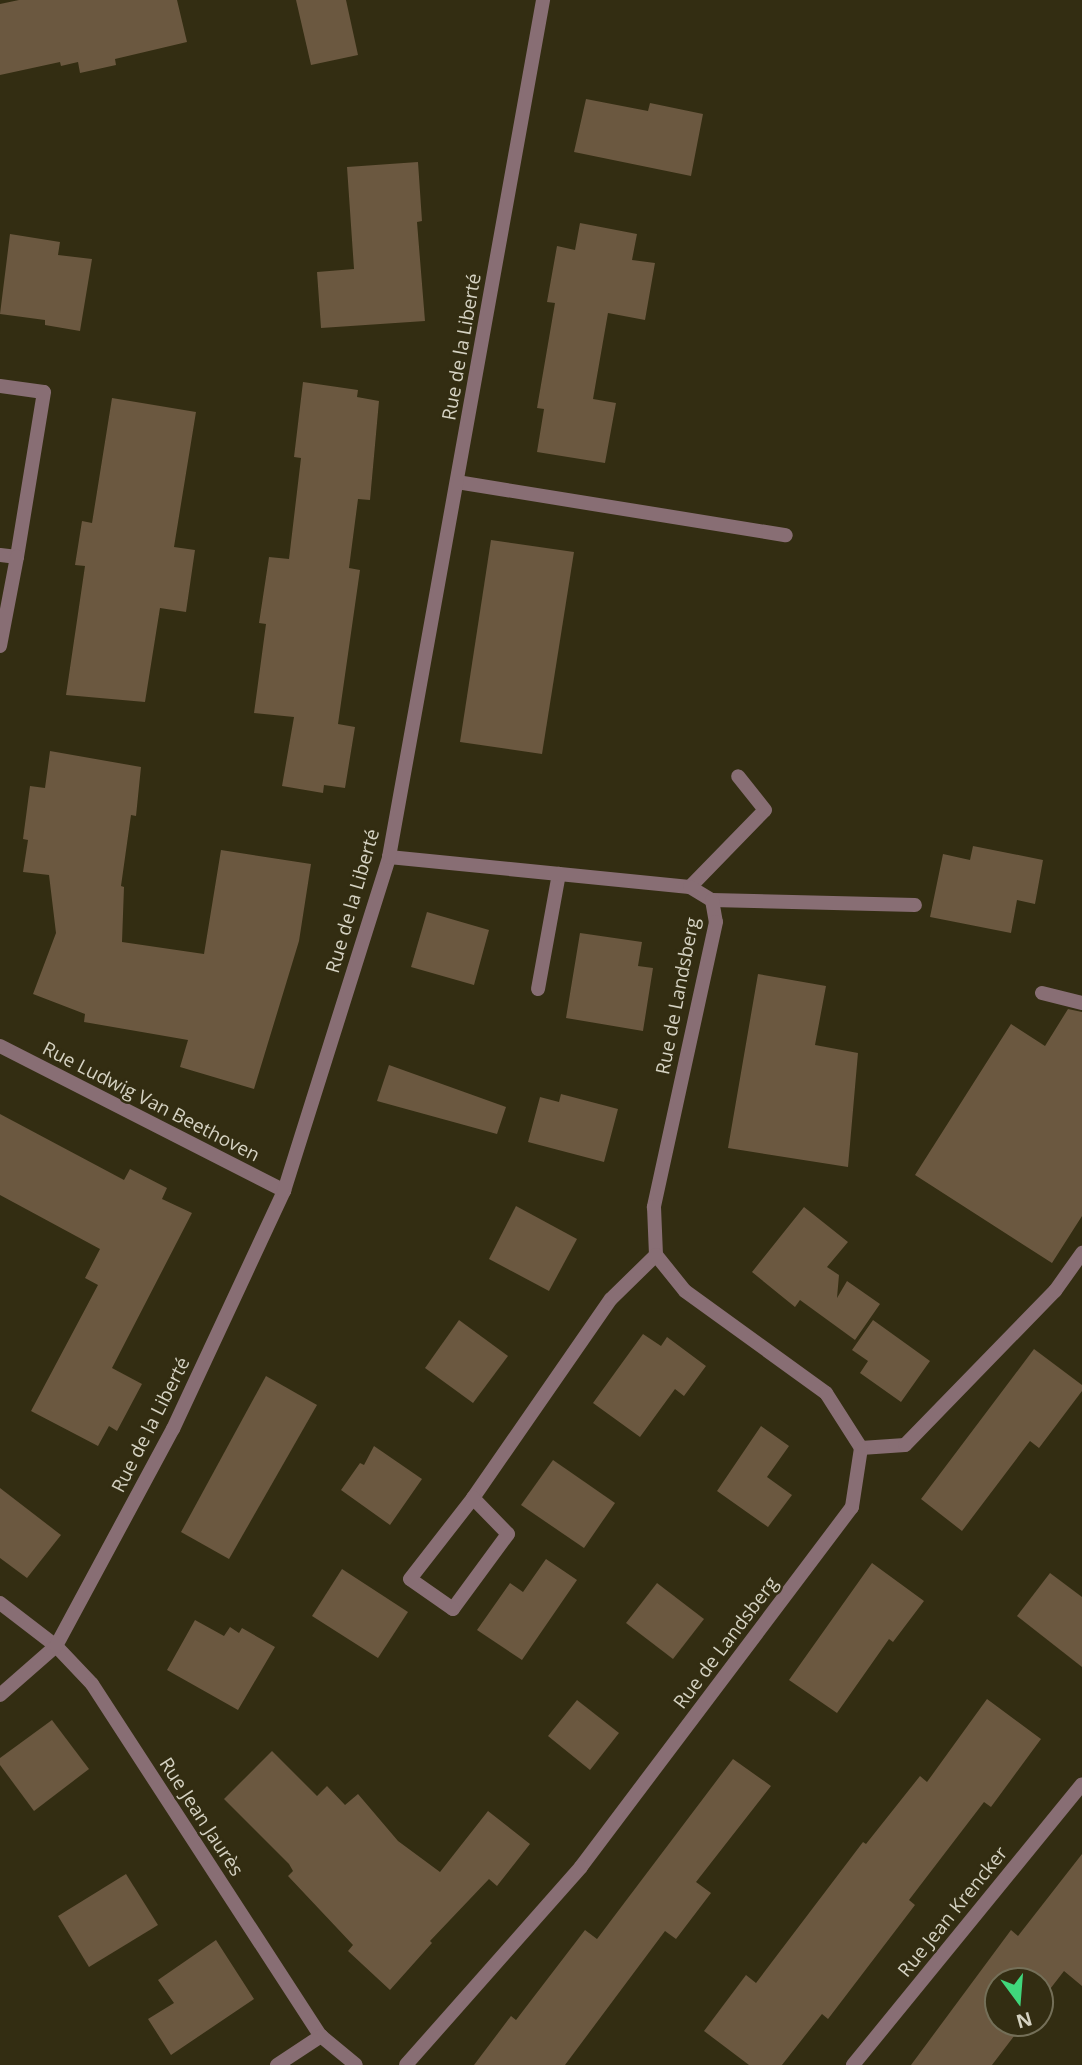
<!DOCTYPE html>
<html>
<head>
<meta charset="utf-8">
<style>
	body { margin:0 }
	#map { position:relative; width:1082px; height:2065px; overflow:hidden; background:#332d12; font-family:"Open Sans",sans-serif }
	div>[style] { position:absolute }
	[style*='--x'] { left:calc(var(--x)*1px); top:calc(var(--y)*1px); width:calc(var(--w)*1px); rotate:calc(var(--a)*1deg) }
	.building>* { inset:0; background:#6b5840 }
	.lane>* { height:14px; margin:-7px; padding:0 7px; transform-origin:7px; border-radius:7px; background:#886e74 }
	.street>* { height:14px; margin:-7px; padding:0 7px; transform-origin:7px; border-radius:7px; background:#886e74 }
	span { translate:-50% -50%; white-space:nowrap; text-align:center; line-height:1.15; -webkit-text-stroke:5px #332d12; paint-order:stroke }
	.street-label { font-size:19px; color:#d5d2c2 }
	.north { position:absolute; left:984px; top:1967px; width:70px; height:70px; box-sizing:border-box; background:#332d12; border:2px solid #746f58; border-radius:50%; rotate:164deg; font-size:19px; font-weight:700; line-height:28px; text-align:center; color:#d5d2c2 }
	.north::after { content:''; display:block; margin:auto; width:24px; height:32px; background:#40d77c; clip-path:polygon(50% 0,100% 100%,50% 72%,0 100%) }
</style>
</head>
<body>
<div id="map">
	<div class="building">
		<i style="clip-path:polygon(19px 0,177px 0,187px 42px,115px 59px,116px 65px,80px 73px,78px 62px,61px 66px,60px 62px,0 75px,0 4px)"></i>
		<i style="clip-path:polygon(296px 0,346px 0,358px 55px,311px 65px)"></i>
		<i style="clip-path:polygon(586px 99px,648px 111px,650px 103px,703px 114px,691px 176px,574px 152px)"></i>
		<i style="clip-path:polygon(418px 162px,422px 221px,417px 222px,425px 321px,321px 328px,317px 272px,354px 269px,347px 167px)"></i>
		<i style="clip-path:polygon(580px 223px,637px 234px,632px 260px,655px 263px,645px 320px,608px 313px,593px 399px,616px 403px,605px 463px,537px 452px,544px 409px,537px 408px,555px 303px,547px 302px,557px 246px,575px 250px)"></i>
		<i style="clip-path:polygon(10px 234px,60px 242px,58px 255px,92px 259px,80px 331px,45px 325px,45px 320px,0 314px)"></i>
		<i style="clip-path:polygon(303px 382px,358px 390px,357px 397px,379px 401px,370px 500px,358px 499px,349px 568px,360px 570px,338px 724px,355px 727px,345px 788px,324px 785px,323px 793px,282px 786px,294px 717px,254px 713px,266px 624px,259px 623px,269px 557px,289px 559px,301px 458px,294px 457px)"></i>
		<i style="clip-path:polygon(112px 398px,196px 412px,174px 547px,195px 550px,186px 612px,160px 608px,145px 702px,66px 695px,85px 566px,75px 565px,82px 521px,92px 523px)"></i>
		<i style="clip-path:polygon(491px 540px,574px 552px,542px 754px,460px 742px)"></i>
		<i style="clip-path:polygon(50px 751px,141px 767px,136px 816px,131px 815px,121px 886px,124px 887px,122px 942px,204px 954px,221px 850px,311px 864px,299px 941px,254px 1089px,180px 1067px,188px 1040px,84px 1022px,85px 1014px,33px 994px,56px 933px,49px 875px,23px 872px,28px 840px,23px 839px,30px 786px,45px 788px)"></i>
		<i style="clip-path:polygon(973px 846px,1043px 860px,1035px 904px,1017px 900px,1011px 933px,930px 917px,943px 854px,970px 860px)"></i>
		<i style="clip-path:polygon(427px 912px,489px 930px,474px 985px,411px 967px)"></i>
		<i style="clip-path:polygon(580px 933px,642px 942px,638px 966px,653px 968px,643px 1031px,566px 1018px)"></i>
		<i style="clip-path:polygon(758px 974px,826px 986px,815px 1045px,858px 1053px,848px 1167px,728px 1148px)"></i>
		<i style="clip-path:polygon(1068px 1009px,1082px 1012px,1082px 1216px,1052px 1263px,915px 1175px,1011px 1024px,1045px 1046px)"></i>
		<i style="clip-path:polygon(389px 1065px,506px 1107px,497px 1134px,377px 1101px)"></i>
		<i style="clip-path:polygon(561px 1094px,618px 1109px,604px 1162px,528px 1142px,540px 1097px,559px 1102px)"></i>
		<i style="clip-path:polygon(0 1114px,124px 1180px,130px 1169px,167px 1188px,162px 1199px,192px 1213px,112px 1368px,142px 1384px,117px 1431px,109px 1426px,98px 1446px,31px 1411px,98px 1285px,85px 1278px,100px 1249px,0 1195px)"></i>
		<i style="clip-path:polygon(516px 1206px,577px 1239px,549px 1291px,489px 1259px)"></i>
		<i style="clip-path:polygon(804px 1207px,848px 1242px,827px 1267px,839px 1275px,837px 1298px,847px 1281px,880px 1304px,855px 1340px,800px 1300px,795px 1307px,752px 1272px)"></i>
		<i style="clip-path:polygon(459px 1320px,508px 1356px,473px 1403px,425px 1368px)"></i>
		<i style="clip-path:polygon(873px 1320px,930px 1361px,901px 1402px,860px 1373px,868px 1361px,852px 1350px)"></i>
		<i style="clip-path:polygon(643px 1334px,661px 1346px,667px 1337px,706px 1366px,684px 1396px,675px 1389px,640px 1437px,593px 1403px)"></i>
		<i style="clip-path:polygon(1034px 1349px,1082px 1385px,1082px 1391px,1039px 1448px,1030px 1441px,962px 1531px,921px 1499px)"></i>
		<i style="clip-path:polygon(266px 1376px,317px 1405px,229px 1559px,181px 1532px)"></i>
		<i style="clip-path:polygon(761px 1426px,789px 1446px,767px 1477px,792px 1495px,768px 1527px,717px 1491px)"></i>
		<i style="clip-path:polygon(374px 1446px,422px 1479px,390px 1525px,341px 1490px,360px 1463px,364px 1465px)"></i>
		<i style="clip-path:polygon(553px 1460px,615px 1503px,584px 1548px,521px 1505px)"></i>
		<i style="clip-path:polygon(0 1488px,61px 1535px,27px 1578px,0 1558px)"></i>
		<i style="clip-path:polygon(546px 1559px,577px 1580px,522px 1660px,477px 1630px,510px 1583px,523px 1592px)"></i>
		<i style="clip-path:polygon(872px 1563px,924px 1601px,893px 1642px,889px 1639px,837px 1713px,789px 1680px)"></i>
		<i style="clip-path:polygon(342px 1569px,408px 1612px,378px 1658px,312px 1616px)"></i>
		<i style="clip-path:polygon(1050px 1573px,1082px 1597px,1082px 1667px,1017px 1616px)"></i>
		<i style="clip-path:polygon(657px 1583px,704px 1619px,673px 1659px,626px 1623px)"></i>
		<i style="clip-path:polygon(195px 1620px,224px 1636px,230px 1627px,239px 1633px,242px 1628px,275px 1647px,238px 1710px,167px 1670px)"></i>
		<i style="clip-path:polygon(987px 1699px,1041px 1739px,991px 1807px,984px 1802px,909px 1900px,915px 1905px,828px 2019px,822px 2014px,782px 2065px,749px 2065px,704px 2031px,746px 1975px,756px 1983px,863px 1842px,866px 1844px,920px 1776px,927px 1782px)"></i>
		<i style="clip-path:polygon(577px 1700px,619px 1733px,590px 1770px,548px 1736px)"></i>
		<i style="clip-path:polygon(52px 1720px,89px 1769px,34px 1811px,0 1765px,0 1758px)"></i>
		<i style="clip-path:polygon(272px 1751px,317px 1796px,327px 1786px,345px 1805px,358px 1794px,398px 1841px,440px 1872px,488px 1811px,530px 1844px,497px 1886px,489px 1879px,430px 1941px,432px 1943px,390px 1990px,348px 1951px,353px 1945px,288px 1876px,293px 1871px,289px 1864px,224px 1799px)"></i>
		<i style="clip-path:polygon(733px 1759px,771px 1786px,696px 1882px,711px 1893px,676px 1939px,665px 1931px,565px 2065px,474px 2065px,511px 2016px,516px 2020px,585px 1930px,597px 1939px)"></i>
		<i style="clip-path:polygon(1082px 1854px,1082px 1986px,1064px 1971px,1040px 2002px,1040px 1981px,998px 1981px,998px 2023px,1024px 2023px,992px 2065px,911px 2065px,1011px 1930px,1018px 1936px)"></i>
		<i style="clip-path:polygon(126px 1874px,158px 1925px,89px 1967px,58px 1916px)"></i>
		<i style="clip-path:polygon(216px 1940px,254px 1999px,171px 2055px,148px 2019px,174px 2003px,158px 1980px)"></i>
	</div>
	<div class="lane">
		<i style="--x:457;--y:482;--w:333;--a:9.2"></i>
		<i style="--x:690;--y:887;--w:107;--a:-45.8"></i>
		<i style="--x:765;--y:810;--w:43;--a:-128.5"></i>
		<i style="--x:712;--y:900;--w:203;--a:1.4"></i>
		<i style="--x:538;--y:989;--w:117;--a:-79.7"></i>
		<i style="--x:1042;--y:993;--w:41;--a:14"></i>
		<i style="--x:861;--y:1448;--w:44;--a:-3.9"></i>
		<i style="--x:905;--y:1445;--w:215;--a:-45.8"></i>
		<i style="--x:1055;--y:1291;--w:47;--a:-54.6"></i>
	</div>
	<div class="street">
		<i style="--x:0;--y:386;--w:44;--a:7.8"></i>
		<i style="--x:44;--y:392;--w:167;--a:99.3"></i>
		<i style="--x:17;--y:557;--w:17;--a:-173"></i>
		<i style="--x:0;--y:646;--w:91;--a:-79.2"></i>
		<i style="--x:389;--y:857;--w:302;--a:5.7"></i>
		<i style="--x:690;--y:887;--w:26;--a:31"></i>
		<i style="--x:712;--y:900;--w:22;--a:80"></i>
		<i style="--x:716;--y:922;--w:292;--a:102.3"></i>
		<i style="--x:654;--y:1207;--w:48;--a:87.6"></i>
		<i style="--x:656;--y:1255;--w:46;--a:51.1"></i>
		<i style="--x:685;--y:1291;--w:174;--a:35.9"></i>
		<i style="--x:826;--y:1393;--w:65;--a:57.5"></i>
		<i style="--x:861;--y:1448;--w:60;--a:98.7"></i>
		<i style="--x:852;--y:1507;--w:451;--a:127"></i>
		<i style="--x:581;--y:1867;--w:264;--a:131.5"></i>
		<i style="--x:0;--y:1046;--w:319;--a:27"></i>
		<i style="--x:473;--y:1498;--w:242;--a:-55.3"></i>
		<i style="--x:611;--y:1299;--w:63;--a:-44.4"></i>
		<i style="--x:473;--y:1498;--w:50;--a:45.8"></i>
		<i style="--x:508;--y:1534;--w:93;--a:126.3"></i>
		<i style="--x:453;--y:1609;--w:52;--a:-145.1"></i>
		<i style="--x:410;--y:1579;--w:103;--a:-52.1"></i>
		<i style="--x:0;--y:1603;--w:71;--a:37.5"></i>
		<i style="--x:56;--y:1646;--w:52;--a:46.5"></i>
		<i style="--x:92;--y:1684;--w:420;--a:57"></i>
		<i style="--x:321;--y:2036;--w:45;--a:39.6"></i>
		<i style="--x:0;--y:1695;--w:74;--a:-41.2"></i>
		<i style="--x:56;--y:1646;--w:247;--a:-61.7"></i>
		<i style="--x:173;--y:1429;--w:263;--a:-65"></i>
		<i style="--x:284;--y:1191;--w:350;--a:-72.5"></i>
		<i style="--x:389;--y:857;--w:871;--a:-79.81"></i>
		<i style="--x:277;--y:2065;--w:53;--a:-33.4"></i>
		<i style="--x:853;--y:2065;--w:362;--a:-50.8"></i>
	</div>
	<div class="street-label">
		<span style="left:462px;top:347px;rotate:-80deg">Rue de la Liberté</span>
		<span style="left:353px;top:901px;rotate:-74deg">Rue de la Liberté</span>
		<span style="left:678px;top:996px;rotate:-79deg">Rue de Landsberg</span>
		<span style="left:151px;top:1102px;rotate:27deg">Rue Ludwig Van Beethoven</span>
		<span style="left:151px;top:1425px;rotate:-63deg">Rue de la Liberté</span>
		<span style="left:726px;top:1643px;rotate:-53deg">Rue de Landsberg</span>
		<span style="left:201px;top:1817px;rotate:57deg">Rue Jean Jaurès</span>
		<span style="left:953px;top:1912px;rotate:-51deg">Rue Jean Krencker</span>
	</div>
	<div class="north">N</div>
</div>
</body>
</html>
